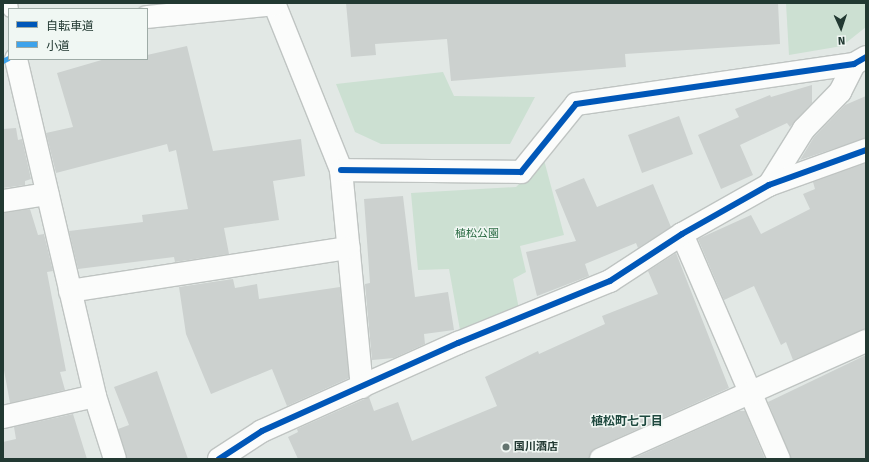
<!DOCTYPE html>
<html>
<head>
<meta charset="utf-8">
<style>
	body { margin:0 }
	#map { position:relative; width:869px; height:462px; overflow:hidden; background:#e2e8e5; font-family:"Fira Sans","Noto Sans JP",sans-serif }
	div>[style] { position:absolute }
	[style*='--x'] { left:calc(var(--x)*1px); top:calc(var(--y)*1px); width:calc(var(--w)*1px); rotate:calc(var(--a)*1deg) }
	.green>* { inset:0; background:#cce0d2 }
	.building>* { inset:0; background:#ccd1cf }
	.roads { filter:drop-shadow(1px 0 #bfc4c2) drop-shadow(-1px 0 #bfc4c2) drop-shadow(0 1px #bfc4c2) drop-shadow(0 -1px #bfc4c2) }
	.service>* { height:15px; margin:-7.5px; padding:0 7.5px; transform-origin:7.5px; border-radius:7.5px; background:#fbfcfb }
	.minor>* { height:22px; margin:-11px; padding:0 11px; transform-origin:11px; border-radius:11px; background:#fbfcfb }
	.quiet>* { height:5px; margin-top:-2.5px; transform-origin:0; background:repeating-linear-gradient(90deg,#3ea3eb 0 10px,transparent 0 15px) }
	.cycleway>* { height:6px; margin:-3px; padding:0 3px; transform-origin:3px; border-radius:3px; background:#0057b8 }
	.dots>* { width:11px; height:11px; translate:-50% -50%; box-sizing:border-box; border:2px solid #f0f7f3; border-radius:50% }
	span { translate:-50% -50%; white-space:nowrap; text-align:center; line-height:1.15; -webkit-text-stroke:3px #f0f7f3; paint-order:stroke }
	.park-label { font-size:11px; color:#2e6d46 }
	.poi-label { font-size:11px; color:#223932; font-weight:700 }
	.left { translate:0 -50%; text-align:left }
	.neighbourhood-label { font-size:12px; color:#1f493f; font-weight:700 }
	.frame { position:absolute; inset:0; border:4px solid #223932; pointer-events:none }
	.legend { position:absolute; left:8px; top:8px; width:140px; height:52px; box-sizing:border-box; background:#f0f7f3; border:1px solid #9eaba6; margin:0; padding:5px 7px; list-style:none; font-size:12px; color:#223932 }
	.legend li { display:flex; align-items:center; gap:8px; height:20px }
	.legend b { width:20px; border:1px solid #9eaba6 }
	.north { position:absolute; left:821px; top:8px; width:40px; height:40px; -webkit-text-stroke:3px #f0f7f3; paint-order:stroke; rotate:177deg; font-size:11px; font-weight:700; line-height:16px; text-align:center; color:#223932 }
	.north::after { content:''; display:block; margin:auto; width:14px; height:18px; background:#223932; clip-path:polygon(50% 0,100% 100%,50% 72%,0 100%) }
</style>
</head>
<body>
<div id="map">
	<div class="green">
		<i style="clip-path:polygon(786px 3px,866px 3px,866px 27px,842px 46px,789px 55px)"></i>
		<i style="clip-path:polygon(443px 72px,454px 96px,535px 97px,510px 144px,381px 144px,355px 132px,336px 84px)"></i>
		<i style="clip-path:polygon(544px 160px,564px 235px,520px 246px,526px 272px,513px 279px,519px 309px,460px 330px,449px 269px,418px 270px,411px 193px,516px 187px)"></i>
	</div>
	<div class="building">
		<i style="clip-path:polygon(346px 3px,778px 3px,780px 44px,625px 54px,626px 67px,451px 81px,447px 39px,375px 44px,376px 55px,351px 57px)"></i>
		<i style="clip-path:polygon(187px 46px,213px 151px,301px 139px,305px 176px,273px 181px,279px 220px,224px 228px,229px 254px,175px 262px,174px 257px,78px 269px,69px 231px,143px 222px,142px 215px,188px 209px,176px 150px,169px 152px,167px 144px,56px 173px,46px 133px,73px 127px,57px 73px,105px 59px,147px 59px,147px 55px)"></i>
		<i style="clip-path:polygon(812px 85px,812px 103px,790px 127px,787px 123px,740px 145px,753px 175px,721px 189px,698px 135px,739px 117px,735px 109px,770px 95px,771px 97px)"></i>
		<i style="clip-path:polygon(866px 96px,866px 138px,800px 160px,814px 137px,845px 105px)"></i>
		<i style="clip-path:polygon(679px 116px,693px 154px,642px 173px,628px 135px)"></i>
		<i style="clip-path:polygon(16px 128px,18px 140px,22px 139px,31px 179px,25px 181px,25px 185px,3px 188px,3px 129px)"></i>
		<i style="clip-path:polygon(866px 163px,866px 329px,793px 360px,786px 342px,781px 345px,754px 286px,724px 300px,698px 239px,751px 215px,761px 234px,810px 209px,803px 194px,815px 189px,813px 182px)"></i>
		<i style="clip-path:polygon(584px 178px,597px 207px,653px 184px,671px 227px,638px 248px,636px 243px,585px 264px,589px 276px,537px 296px,526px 252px,576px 241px,555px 190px)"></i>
		<i style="clip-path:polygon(403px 196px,415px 297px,448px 292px,454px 330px,424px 334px,425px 344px,394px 358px,372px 360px,365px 284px,370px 283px,364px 199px)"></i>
		<i style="clip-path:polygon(30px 209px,38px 235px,44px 234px,53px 271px,47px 272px,66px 371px,60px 372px,65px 390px,10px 403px,3px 365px,3px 213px)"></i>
		<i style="clip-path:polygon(676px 253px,729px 388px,596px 448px,589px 459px,298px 459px,288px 437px,298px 432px,297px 429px,369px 397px,374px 411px,398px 402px,412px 441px,497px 406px,485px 377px,538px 351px,539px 354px,605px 324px,602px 316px,658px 294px,648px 271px)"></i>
		<i style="clip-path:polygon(233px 279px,235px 288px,257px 284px,259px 299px,340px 287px,349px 378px,287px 406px,272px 369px,211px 394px,186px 334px,179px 287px)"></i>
		<i style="clip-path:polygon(866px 355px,866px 459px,791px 459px,768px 402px)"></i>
		<i style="clip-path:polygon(157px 371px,188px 459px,127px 459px,118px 429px,129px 425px,114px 387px)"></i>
		<i style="clip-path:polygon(739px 411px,745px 411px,765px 459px,632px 459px)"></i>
		<i style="clip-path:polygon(73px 414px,87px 459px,3px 459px,3px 442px,16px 439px,14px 427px)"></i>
	</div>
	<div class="roads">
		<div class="service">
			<i style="--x:9;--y:3;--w:6;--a:81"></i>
		</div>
		<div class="minor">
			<i style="--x:274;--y:3;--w:180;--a:68.1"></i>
			<i style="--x:341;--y:170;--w:218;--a:84.5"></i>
			<i style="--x:147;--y:17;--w:128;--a:-5.8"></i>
			<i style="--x:16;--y:59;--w:346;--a:76.8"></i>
			<i style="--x:95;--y:396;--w:66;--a:72.4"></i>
			<i style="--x:341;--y:170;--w:180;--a:0.6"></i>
			<i style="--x:521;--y:172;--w:87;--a:-51"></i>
			<i style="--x:576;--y:104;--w:281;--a:-8.2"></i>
			<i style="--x:854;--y:64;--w:14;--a:-30"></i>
			<i style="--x:769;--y:185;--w:66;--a:-58"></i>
			<i style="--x:804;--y:129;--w:52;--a:-45.8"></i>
			<i style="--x:840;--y:92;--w:31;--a:-63"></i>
			<i style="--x:3;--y:201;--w:45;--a:-9"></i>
			<i style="--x:682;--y:234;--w:245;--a:66.7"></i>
			<i style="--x:70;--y:291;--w:282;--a:-8.8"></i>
			<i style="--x:3;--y:417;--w:94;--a:-12.9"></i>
			<i style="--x:219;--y:459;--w:51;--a:-33.1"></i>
			<i style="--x:262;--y:431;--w:215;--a:-24.2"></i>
			<i style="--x:458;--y:343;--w:164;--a:-22.2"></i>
			<i style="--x:610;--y:281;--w:86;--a:-33.1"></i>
			<i style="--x:682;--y:234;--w:100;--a:-29.4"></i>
			<i style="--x:769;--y:185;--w:103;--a:-19.8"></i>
			<i style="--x:601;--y:459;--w:290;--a:-24"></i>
		</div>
	</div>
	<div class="quiet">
		<i style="--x:3;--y:61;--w:7;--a:-27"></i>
	</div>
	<div class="cycleway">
		<i style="--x:341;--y:170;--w:180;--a:0.6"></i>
		<i style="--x:521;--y:172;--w:87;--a:-51"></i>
		<i style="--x:576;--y:104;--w:281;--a:-8.2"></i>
		<i style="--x:854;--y:64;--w:14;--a:-30"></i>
		<i style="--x:219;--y:459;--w:51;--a:-33.1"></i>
		<i style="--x:262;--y:431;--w:215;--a:-24.2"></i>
		<i style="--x:458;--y:343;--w:164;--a:-22.2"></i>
		<i style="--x:610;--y:281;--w:86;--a:-33.1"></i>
		<i style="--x:682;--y:234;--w:100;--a:-29.4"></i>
		<i style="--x:769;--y:185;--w:103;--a:-19.8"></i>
	</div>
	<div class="dots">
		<i style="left:506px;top:447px;background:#657671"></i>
	</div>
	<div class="park-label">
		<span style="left:477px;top:234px">植松公園</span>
	</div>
	<div class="poi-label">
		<span class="left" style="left:514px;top:447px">国川酒店</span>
	</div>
	<div class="neighbourhood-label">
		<span style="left:627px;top:422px">植松町七丁目</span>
	</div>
	<div class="frame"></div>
	<ul class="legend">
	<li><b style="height:5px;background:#0057b8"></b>自転車道</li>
	<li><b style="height:5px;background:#3ea3eb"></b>小道</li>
	</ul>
	<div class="north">N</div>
</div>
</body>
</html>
